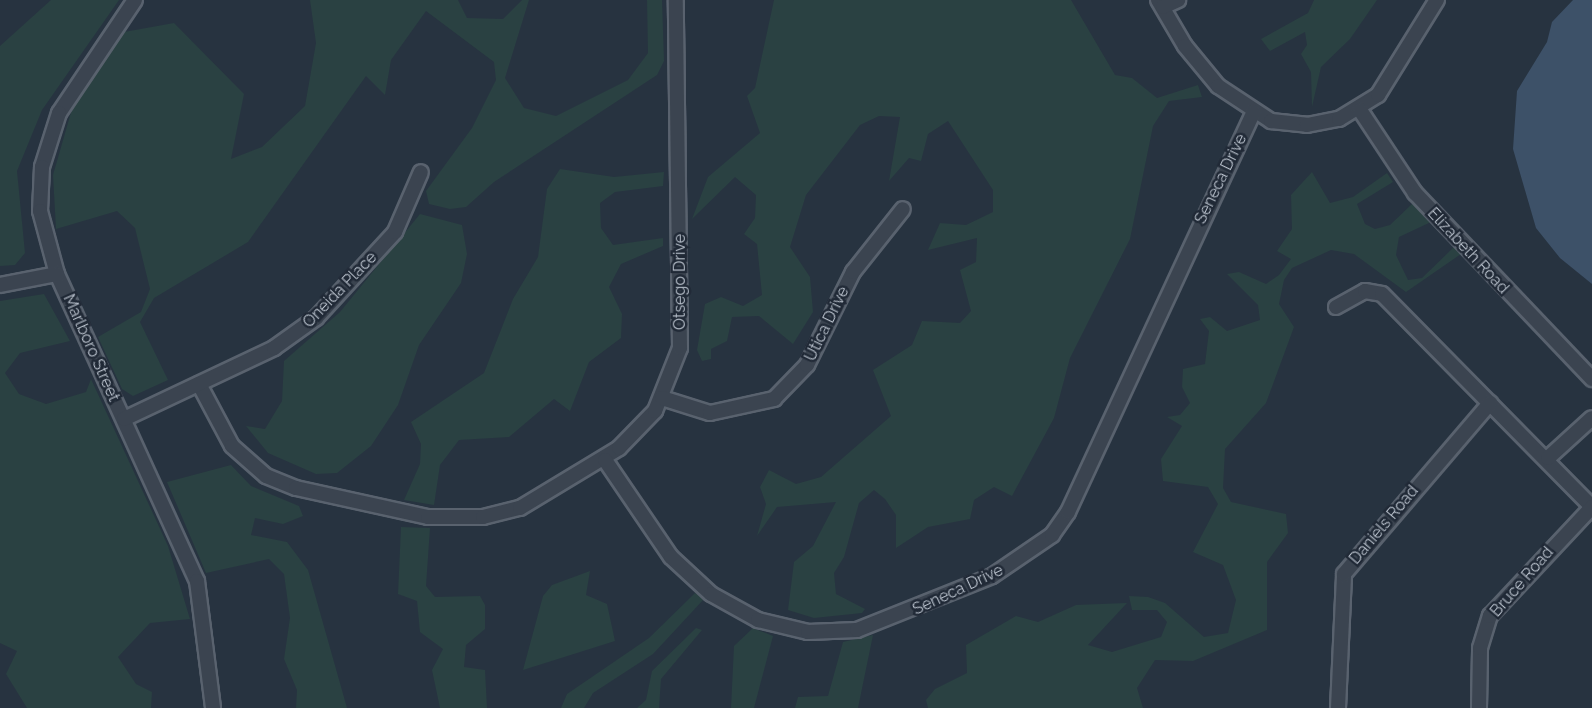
<!DOCTYPE html>
<html>
<head>
<meta charset="utf-8">
<style>
	body { margin:0 }
	#map { position:relative; width:1592px; height:708px; overflow:hidden; background:#273340; font-family:Raleway,sans-serif }
	div>[style] { position:absolute }
	[style*='--x'] { left:calc(var(--x)*1px); top:calc(var(--y)*1px); width:calc(var(--w)*1px); rotate:calc(var(--a)*1deg) }
	.green>* { inset:0; background:#2a4142 }
	.water>* { inset:0; background:#3d5168 }
	.roads { filter:drop-shadow(2px 0 #59626e) drop-shadow(-2px 0 #59626e) drop-shadow(0 2px #59626e) drop-shadow(0 -2px #59626e) }
	.minor>* { height:14px; margin:-7px; padding:0 7px; transform-origin:7px; border-radius:7px; background:#3b4450 }
	span { translate:-50% -50%; white-space:nowrap; text-align:center; line-height:1.15; -webkit-text-stroke:5px #202936; paint-order:stroke }
	.street-label { font-size:16px; color:#b8c0cb }
</style>
</head>
<body>
<div id="map">
	<div class="green">
		<i style="clip-path:polygon(51px 0,119px 0,42px 110px,17px 171px,25px 253px,15px 265px,0 266px,0 46px)"></i>
		<i style="clip-path:polygon(310px 0,458px 0,467px 18px,503px 19px,522px 0,529px 0,505px 78px,524px 108px,556px 116px,628px 80px,648px 53px,647px 0,662px 0,664px 61px,657px 75px,494px 182px,466px 207px,450px 209px,429px 204px,426px 191px,472px 128px,496px 80px,494px 62px,426px 11px,391px 60px,385px 95px,366px 76px,248px 242px,154px 298px,140px 322px,168px 380px,133px 396px,122px 389px,98px 337px,141px 312px,150px 289px,135px 228px,117px 211px,56px 229px,53px 175px,72px 109px,124px 32px,174px 23px,244px 94px,231px 159px,262px 147px,305px 106px,316px 43px)"></i>
		<i style="clip-path:polygon(774px 0,1071px 0,1115px 75px,1132px 78px,1157px 98px,1198px 85px,1202px 97px,1169px 101px,1153px 126px,1130px 239px,1070px 358px,1054px 418px,1012px 496px,994px 487px,974px 500px,970px 519px,928px 527px,896px 548px,896px 515px,885px 499px,874px 490px,859px 503px,844px 557px,834px 573px,836px 594px,865px 609px,862px 613px,814px 618px,788px 610px,794px 562px,813px 546px,836px 502px,777px 507px,757px 536px,766px 504px,760px 487px,769px 470px,796px 484px,821px 477px,891px 416px,873px 370px,912px 345px,922px 321px,960px 323px,971px 311px,960px 270px,976px 262px,977px 238px,928px 250px,940px 223px,966px 225px,993px 212px,993px 190px,948px 121px,928px 134px,921px 161px,909px 158px,889px 181px,900px 117px,879px 116px,860px 125px,806px 195px,790px 247px,810px 277px,813px 312px,793px 344px,759px 316px,732px 317px,727px 341px,711px 349px,711px 359px,702px 361px,697px 350px,705px 304px,721px 297px,743px 306px,762px 295px,757px 244px,744px 234px,755px 218px,756px 195px,735px 177px,692px 219px,708px 177px,760px 133px,747px 96px,755px 88px)"></i>
		<i style="clip-path:polygon(1314px 0,1377px 0,1350px 39px,1321px 67px,1312px 107px,1311px 72px,1301px 54px,1307px 45px,1305px 32px,1270px 51px,1261px 39px,1308px 13px)"></i>
		<i style="clip-path:polygon(560px 169px,614px 177px,664px 172px,663px 186px,615px 192px,600px 203px,601px 228px,613px 245px,663px 238px,663px 246px,621px 264px,609px 287px,622px 314px,621px 338px,589px 362px,570px 411px,554px 399px,509px 437px,459px 440px,440px 465px,434px 505px,404px 500px,420px 464px,421px 444px,411px 422px,484px 373px,513px 299px,538px 257px,547px 189px)"></i>
		<i style="clip-path:polygon(1312px 172px,1330px 203px,1353px 197px,1387px 173px,1393px 182px,1357px 204px,1365px 224px,1375px 229px,1390px 225px,1413px 203px,1431px 222px,1399px 237px,1396px 255px,1408px 280px,1422px 278px,1454px 247px,1461px 254px,1406px 292px,1354px 254px,1331px 250px,1292px 268px,1284px 280px,1279px 304px,1294px 327px,1266px 403px,1225px 449px,1223px 488px,1231px 502px,1286px 514px,1288px 533px,1267px 562px,1267px 630px,1193px 661px,1155px 660px,1137px 688px,1143px 708px,928px 708px,926px 700px,935px 689px,967px 673px,966px 645px,1016px 616px,1038px 622px,1076px 605px,1127px 603px,1088px 645px,1112px 652px,1161px 637px,1167px 622px,1157px 610px,1132px 610px,1129px 596px,1148px 597px,1165px 603px,1204px 637px,1228px 633px,1236px 600px,1223px 565px,1193px 552px,1218px 504px,1208px 487px,1163px 481px,1161px 459px,1182px 426px,1167px 417px,1180px 415px,1190px 403px,1182px 387px,1183px 369px,1205px 364px,1209px 331px,1200px 319px,1210px 317px,1227px 331px,1260px 320px,1258px 305px,1227px 274px,1239px 272px,1266px 284px,1279px 275px,1291px 259px,1277px 251px,1292px 229px,1291px 195px)"></i>
		<i style="clip-path:polygon(420px 214px,462px 225px,467px 254px,461px 283px,419px 345px,398px 405px,371px 446px,337px 473px,316px 474px,268px 453px,246px 426px,265px 429px,282px 401px,284px 361px,340px 312px)"></i>
		<i style="clip-path:polygon(44px 294px,70px 341px,20px 353px,5px 373px,19px 394px,46px 404px,86px 392px,91px 379px,168px 546px,190px 619px,150px 623px,118px 657px,136px 684px,152px 692px,151px 708px,27px 708px,6px 674px,17px 651px,0 643px,0 301px)"></i>
		<i style="clip-path:polygon(231px 465px,251px 486px,299px 506px,303px 516px,283px 524px,255px 518px,251px 535px,287px 542px,308px 570px,347px 708px,296px 708px,297px 690px,284px 659px,290px 618px,284px 574px,269px 559px,206px 573px,167px 482px)"></i>
		<i style="clip-path:polygon(401px 527px,430px 528px,426px 586px,435px 597px,480px 596px,485px 605px,485px 629px,466px 645px,464px 667px,485px 670px,487px 708px,440px 708px,432px 670px,443px 649px,420px 632px,417px 601px,398px 594px)"></i>
		<i style="clip-path:polygon(590px 571px,586px 595px,607px 604px,615px 641px,523px 670px,543px 596px,552px 585px)"></i>
		<i style="clip-path:polygon(695px 593px,704px 599px,653px 654px,593px 693px,584px 708px,561px 708px,567px 694px,649px 638px)"></i>
		<i style="clip-path:polygon(696px 628px,702px 630px,661px 679px,659px 708px,637px 708px,646px 700px,652px 671px)"></i>
		<i style="clip-path:polygon(753px 628px,773px 636px,754px 708px,731px 708px,734px 646px)"></i>
		<i style="clip-path:polygon(873px 635px,858px 708px,795px 708px,798px 697px,828px 696px,843px 642px)"></i>
	</div>
	<div class="water">
		<i style="clip-path:polygon(1573px 0,1592px 0,1592px 284px,1560px 258px,1536px 228px,1513px 149px,1517px 91px,1547px 42px,1552px 22px)"></i>
	</div>
	<div class="roads">
		<div class="minor">
			<i style="--x:135;--y:0;--w:136;--a:123.9"></i>
			<i style="--x:59;--y:113;--w:57;--a:107.5"></i>
			<i style="--x:42;--y:167;--w:44;--a:92.6"></i>
			<i style="--x:40;--y:211;--w:65;--a:74.9"></i>
			<i style="--x:57;--y:274;--w:337;--a:65.5"></i>
			<i style="--x:197;--y:581;--w:128;--a:82.8"></i>
			<i style="--x:1158;--y:0;--w:53;--a:59.6"></i>
			<i style="--x:1185;--y:46;--w:52;--a:50.5"></i>
			<i style="--x:1218;--y:86;--w:64;--a:33.4"></i>
			<i style="--x:1271;--y:121;--w:36;--a:6"></i>
			<i style="--x:1307;--y:125;--w:33;--a:-11"></i>
			<i style="--x:1339;--y:119;--w:46;--a:-31.6"></i>
			<i style="--x:1378;--y:95;--w:112;--a:-58.2"></i>
			<i style="--x:1163;--y:7;--w:17;--a:-25"></i>
			<i style="--x:1360;--y:110;--w:100;--a:56.5"></i>
			<i style="--x:1415;--y:193;--w:257;--a:46.4"></i>
			<i style="--x:0;--y:285;--w:58;--a:-10.9"></i>
			<i style="--x:1336;--y:307;--w:33;--a:-29"></i>
			<i style="--x:1365;--y:291;--w:17;--a:10"></i>
			<i style="--x:1382;--y:294;--w:299;--a:45.4"></i>
			<i style="--x:199;--y:384;--w:70;--a:62"></i>
			<i style="--x:232;--y:446;--w:45;--a:41.4"></i>
			<i style="--x:266;--y:476;--w:32;--a:22"></i>
			<i style="--x:296;--y:488;--w:135;--a:12.4"></i>
			<i style="--x:428;--y:517;--w:55;--a:0"></i>
			<i style="--x:483;--y:517;--w:38;--a:-14"></i>
			<i style="--x:520;--y:508;--w:116;--a:-31.2"></i>
			<i style="--x:619;--y:448;--w:52;--a:-45.8"></i>
			<i style="--x:655;--y:411;--w:68;--a:-68.4"></i>
			<i style="--x:680;--y:348;--w:348;--a:-90.7"></i>
			<i style="--x:662;--y:398;--w:50;--a:17.4"></i>
			<i style="--x:710;--y:413;--w:66;--a:-12.3"></i>
			<i style="--x:774;--y:399;--w:47;--a:-45.9"></i>
			<i style="--x:807;--y:365;--w:104;--a:-63.7"></i>
			<i style="--x:853;--y:272;--w:80;--a:-51.6"></i>
			<i style="--x:124;--y:419;--w:166;--a:-25.3"></i>
			<i style="--x:274;--y:348;--w:52;--a:-35.5"></i>
			<i style="--x:316;--y:318;--w:117;--a:-47.4"></i>
			<i style="--x:395;--y:232;--w:65;--a:-66.6"></i>
			<i style="--x:1548;--y:458;--w:59;--a:-42.3"></i>
			<i style="--x:605;--y:460;--w:117;--a:55.8"></i>
			<i style="--x:671;--y:557;--w:54;--a:42.8"></i>
			<i style="--x:711;--y:594;--w:54;--a:29"></i>
			<i style="--x:758;--y:620;--w:51;--a:13.5"></i>
			<i style="--x:808;--y:632;--w:49;--a:-2.3"></i>
			<i style="--x:857;--y:630;--w:145;--a:-21.8"></i>
			<i style="--x:992;--y:576;--w:73;--a:-34.3"></i>
			<i style="--x:1052;--y:535;--w:28;--a:-55"></i>
			<i style="--x:1068;--y:512;--w:441;--a:-65.1"></i>
			<i style="--x:1338;--y:708;--w:134;--a:-87.4"></i>
			<i style="--x:1344;--y:574;--w:225;--a:-49.5"></i>
			<i style="--x:1479;--y:708;--w:60;--a:-89"></i>
			<i style="--x:1480;--y:648;--w:34;--a:-73"></i>
			<i style="--x:1490;--y:616;--w:149;--a:-46.9"></i>
		</div>
	</div>
	<div class="street-label">
		<span style="left:1221px;top:179px;rotate:-64deg">Seneca Drive</span>
		<span style="left:1468px;top:251px;rotate:47deg">Elizabeth Road</span>
		<span style="left:680px;top:282px;rotate:-90deg">Otsego Drive</span>
		<span style="left:340px;top:290px;rotate:-46deg">Oneida Place</span>
		<span style="left:827px;top:324px;rotate:-64deg">Utica Drive</span>
		<span style="left:91px;top:348px;rotate:66deg">Marlboro Street</span>
		<span style="left:1384px;top:525px;rotate:-50deg">Daniels Road</span>
		<span style="left:1522px;top:582px;rotate:-49deg">Bruce Road</span>
		<span style="left:958px;top:590px;rotate:-25deg">Seneca Drive</span>
	</div>
</div>
</body>
</html>
